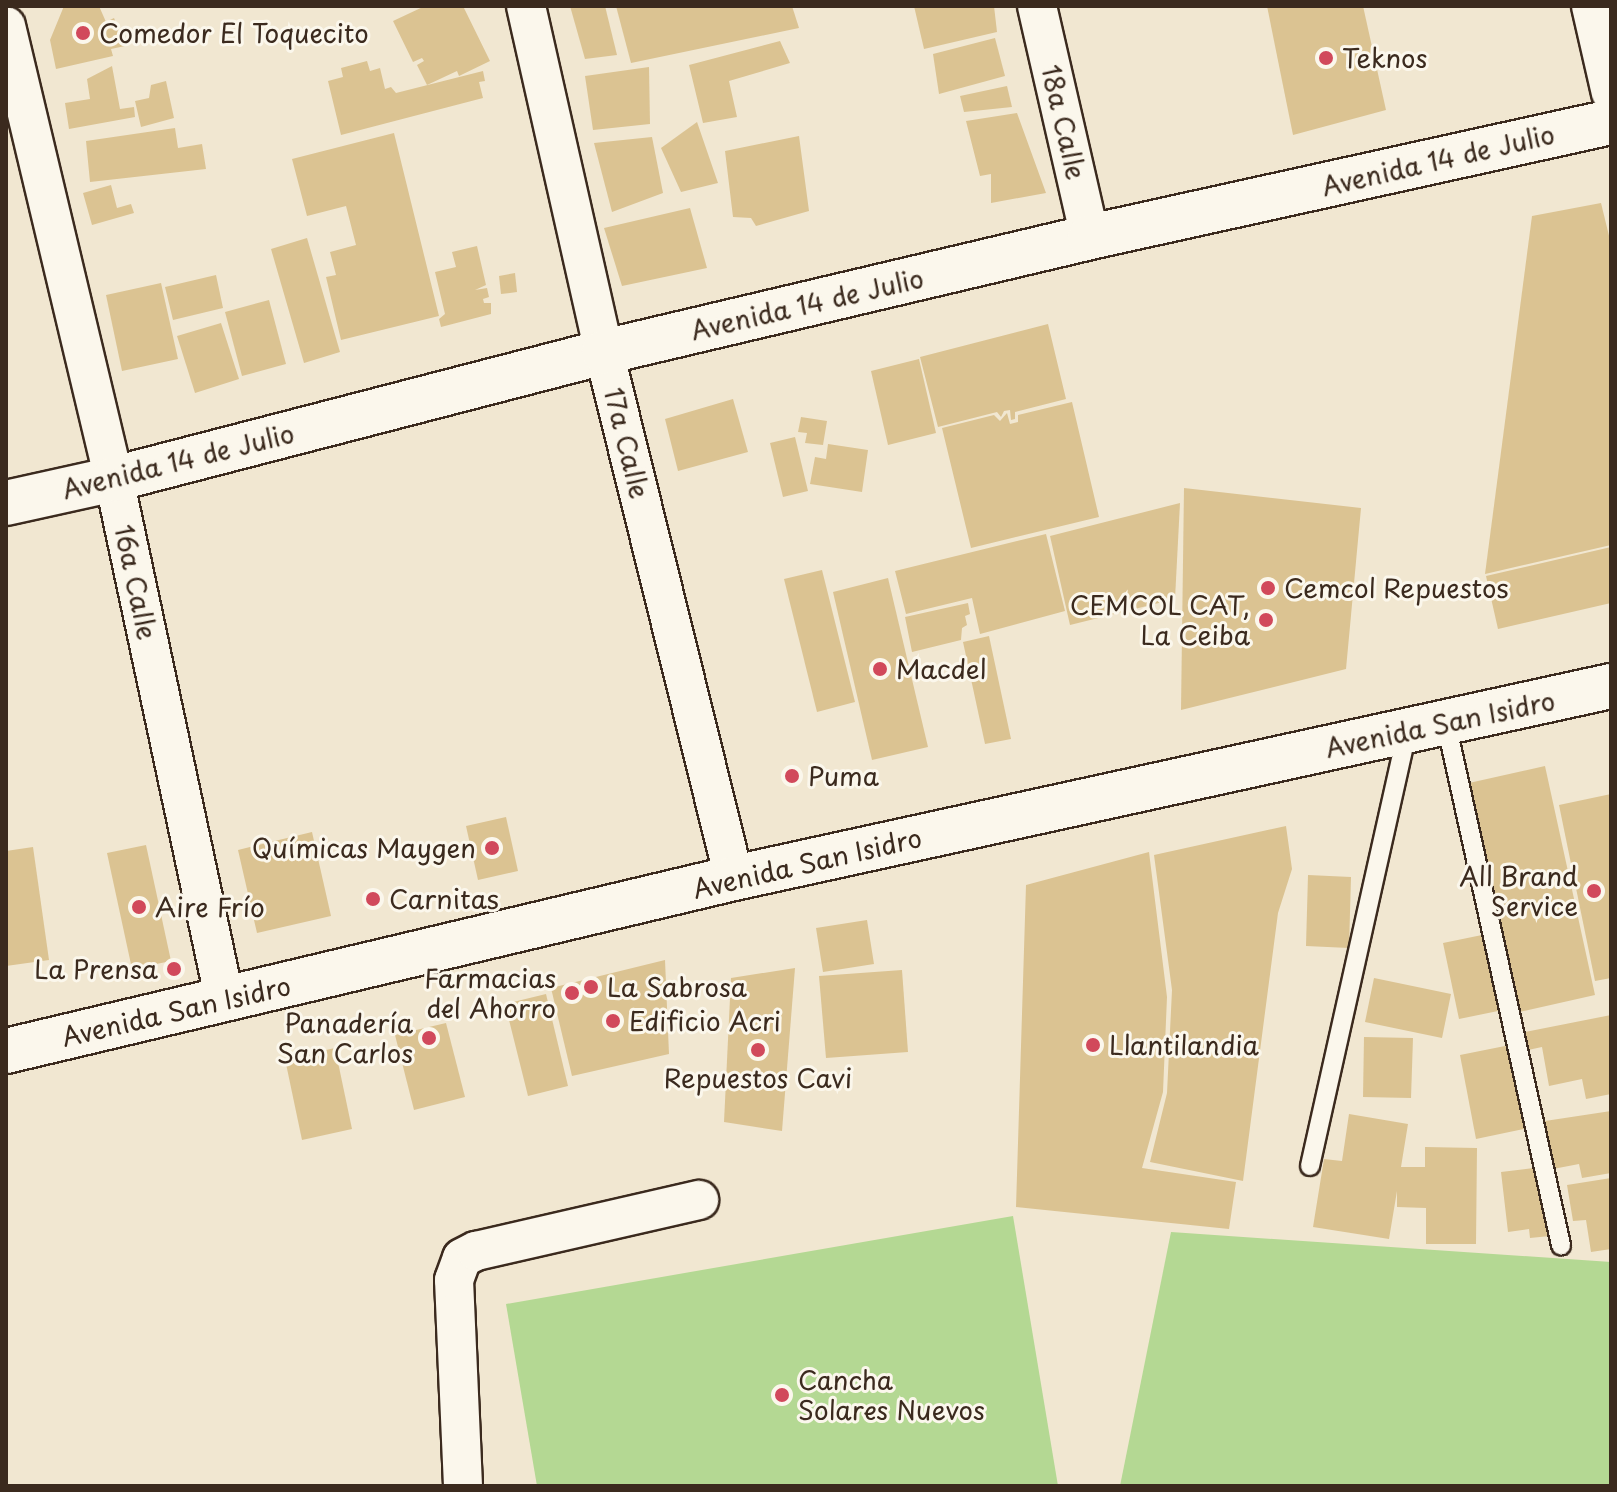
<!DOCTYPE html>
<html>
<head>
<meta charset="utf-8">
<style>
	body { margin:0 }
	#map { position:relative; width:1617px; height:1492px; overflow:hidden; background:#f1e7d1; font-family:"Playpen Sans",sans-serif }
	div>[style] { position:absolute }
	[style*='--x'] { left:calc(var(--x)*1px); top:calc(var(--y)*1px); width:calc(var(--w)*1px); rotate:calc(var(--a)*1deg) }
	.green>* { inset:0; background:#b4d893 }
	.building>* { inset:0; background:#dbc392 }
	.roads { filter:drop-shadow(2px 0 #3b2a1e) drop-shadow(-2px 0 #3b2a1e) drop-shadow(0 2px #3b2a1e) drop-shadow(0 -2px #3b2a1e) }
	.lane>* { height:18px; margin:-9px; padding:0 9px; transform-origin:9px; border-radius:9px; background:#fbf7ec }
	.street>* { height:38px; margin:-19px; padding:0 19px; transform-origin:19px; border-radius:19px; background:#fbf7ec }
	.secondary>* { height:44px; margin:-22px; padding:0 22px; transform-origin:22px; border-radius:22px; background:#fbf7ec }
	.dots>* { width:22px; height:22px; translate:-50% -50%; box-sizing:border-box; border:4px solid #fbf7ec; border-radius:50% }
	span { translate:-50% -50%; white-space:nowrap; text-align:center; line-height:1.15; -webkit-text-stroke:6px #fbf7ec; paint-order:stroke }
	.poi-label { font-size:26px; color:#3b2a1e }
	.left { translate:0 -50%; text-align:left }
	.right { translate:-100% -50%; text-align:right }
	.street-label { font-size:26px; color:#3b2a1e }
	.frame { position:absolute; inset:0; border:8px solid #3b2a1e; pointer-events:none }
</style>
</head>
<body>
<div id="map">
	<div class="green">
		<i style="clip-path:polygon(1013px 1216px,1058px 1486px,537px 1486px,506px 1304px)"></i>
		<i style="clip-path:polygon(1171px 1232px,1611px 1262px,1611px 1486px,1120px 1486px)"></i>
	</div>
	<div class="building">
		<i style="clip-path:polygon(64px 6px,99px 6px,106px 22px,114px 18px,116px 23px,112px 25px,121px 30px,125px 46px,111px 49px,113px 56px,56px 69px,50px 40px)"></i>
		<i style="clip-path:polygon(425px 6px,463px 6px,490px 61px,459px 76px,457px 71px,427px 85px,417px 65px,424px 61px,422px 58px,413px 62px,393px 21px)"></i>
		<i style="clip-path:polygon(570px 6px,605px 6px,617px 55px,585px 59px)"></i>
		<i style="clip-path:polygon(616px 6px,792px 6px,799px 28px,631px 63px)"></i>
		<i style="clip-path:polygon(914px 6px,994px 6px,997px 32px,924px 49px)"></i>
		<i style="clip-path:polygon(1267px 6px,1363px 6px,1386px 110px,1293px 135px)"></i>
		<i style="clip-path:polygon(995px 38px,1005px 76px,939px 94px,933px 54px)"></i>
		<i style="clip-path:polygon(780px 41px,790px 63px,729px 81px,737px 117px,703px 123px,689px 65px)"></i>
		<i style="clip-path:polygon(367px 61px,370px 71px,380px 68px,385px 89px,391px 87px,396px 93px,483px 71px,485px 81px,479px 82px,483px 98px,341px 135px,328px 81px,343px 77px,341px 68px)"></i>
		<i style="clip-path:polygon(112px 66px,120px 109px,134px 107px,135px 117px,69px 129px,65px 103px,90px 99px,87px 79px)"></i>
		<i style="clip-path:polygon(649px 67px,650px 124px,593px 130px,585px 76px)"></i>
		<i style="clip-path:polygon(166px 81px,174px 118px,141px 127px,135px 101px,149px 98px,151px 85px)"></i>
		<i style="clip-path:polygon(1007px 86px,1012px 107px,964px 112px,960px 96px)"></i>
		<i style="clip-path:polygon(1017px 113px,1046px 193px,991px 203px,991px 174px,980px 176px,966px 121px)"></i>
		<i style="clip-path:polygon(697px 122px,718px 183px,681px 192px,661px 148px)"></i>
		<i style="clip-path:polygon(175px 128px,178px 148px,202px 144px,206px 169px,90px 182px,86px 141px)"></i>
		<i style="clip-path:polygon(394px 133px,439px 316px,341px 340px,326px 277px,336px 275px,330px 252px,356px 245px,346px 206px,307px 216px,292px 159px)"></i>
		<i style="clip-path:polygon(799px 136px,809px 211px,756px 226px,751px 218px,733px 217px,725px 151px)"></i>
		<i style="clip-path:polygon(652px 137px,663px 193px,612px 212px,594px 143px)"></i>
		<i style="clip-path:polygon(111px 185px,117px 208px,131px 204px,134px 213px,92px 225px,83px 193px)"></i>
		<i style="clip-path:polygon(1601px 203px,1611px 244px,1611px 545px,1485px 574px,1532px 216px)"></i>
		<i style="clip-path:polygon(690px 208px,707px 268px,622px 286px,604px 228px)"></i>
		<i style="clip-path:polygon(307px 238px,340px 352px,304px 363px,271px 249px)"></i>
		<i style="clip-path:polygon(477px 246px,486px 285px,475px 290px,487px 288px,489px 297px,483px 299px,484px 303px,491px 303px,491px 314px,441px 327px,439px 319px,445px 314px,435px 272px,456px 267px,452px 252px)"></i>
		<i style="clip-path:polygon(515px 273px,517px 292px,501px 294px,499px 276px)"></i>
		<i style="clip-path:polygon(216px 275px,223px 308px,173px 320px,165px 287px)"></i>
		<i style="clip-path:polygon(161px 283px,178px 359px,122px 371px,106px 295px)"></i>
		<i style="clip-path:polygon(269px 300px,286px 364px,242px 376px,225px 312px)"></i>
		<i style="clip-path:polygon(221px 323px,239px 379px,195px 393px,177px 336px)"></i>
		<i style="clip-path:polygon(1048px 324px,1066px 399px,1015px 412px,1015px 419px,1011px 420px,1010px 410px,1004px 411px,1001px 417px,997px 412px,938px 427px,920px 357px)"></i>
		<i style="clip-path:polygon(919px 359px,936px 433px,888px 445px,871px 371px)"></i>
		<i style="clip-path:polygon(733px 399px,748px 452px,678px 471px,665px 419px)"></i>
		<i style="clip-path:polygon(1072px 402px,1099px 517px,971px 548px,942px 428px,994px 415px,1000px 421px,1007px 413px,1010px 424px,1018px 422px,1018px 415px)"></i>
		<i style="clip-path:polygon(801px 417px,827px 421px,823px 445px,805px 443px,807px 433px,798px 432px)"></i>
		<i style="clip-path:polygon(795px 437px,808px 491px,783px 497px,770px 443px)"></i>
		<i style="clip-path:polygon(828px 444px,868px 450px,862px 492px,810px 484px,815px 457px,826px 459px)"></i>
		<i style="clip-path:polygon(1184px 488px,1361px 508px,1346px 669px,1181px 710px)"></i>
		<i style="clip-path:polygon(1180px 503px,1175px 599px,1070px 625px,1050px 536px)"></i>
		<i style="clip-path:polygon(1046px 534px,1065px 611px,980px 634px,972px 598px,906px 614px,895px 571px)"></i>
		<i style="clip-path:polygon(1611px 547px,1611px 603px,1498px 629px,1486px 576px)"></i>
		<i style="clip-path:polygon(822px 570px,855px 702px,817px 712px,784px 579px)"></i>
		<i style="clip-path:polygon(888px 578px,928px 747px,872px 760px,833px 592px)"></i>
		<i style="clip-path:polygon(968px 603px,970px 614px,965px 616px,967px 625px,962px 628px,961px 640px,912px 652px,905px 617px)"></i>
		<i style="clip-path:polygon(989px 636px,1011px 739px,985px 744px,963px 642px)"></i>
		<i style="clip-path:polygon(1545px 766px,1595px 995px,1519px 1012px,1469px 783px)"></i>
		<i style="clip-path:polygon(1611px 794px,1611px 978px,1595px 981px,1559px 805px)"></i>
		<i style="clip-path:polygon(506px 817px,518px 871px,478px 880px,466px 826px)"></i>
		<i style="clip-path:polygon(1286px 826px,1292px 869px,1278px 913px,1243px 1181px,1150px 1162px,1167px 1093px,1172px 990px,1154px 855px)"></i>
		<i style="clip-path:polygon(312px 832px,331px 916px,257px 933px,238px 850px)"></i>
		<i style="clip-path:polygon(146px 845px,171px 961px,132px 969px,107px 853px)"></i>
		<i style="clip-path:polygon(33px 847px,49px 960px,6px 966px,6px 851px)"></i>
		<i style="clip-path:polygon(1149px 852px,1167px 997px,1163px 1092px,1142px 1168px,1236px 1182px,1229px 1229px,1016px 1207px,1026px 885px)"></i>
		<i style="clip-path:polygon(1308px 875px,1351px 877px,1349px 948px,1306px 946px)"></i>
		<i style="clip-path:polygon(867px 920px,874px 964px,823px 972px,816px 928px)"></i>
		<i style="clip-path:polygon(1482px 935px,1498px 1011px,1459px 1019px,1443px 943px)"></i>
		<i style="clip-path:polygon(665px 960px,669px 1054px,572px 1076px,551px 988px)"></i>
		<i style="clip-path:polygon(795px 968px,782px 1131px,724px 1122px,731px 978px)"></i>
		<i style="clip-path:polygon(902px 970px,908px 1052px,826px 1058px,819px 976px)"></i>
		<i style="clip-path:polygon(1374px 978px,1451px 994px,1442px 1038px,1365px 1022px)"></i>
		<i style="clip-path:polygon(546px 994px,568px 1086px,528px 1096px,505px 1004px)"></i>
		<i style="clip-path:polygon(1611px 1015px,1611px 1094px,1586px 1099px,1582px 1079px,1549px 1086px,1542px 1047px,1528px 1050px,1525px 1032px)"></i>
		<i style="clip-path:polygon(446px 1023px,465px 1097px,414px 1110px,395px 1035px)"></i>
		<i style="clip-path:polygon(1364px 1037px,1413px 1038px,1411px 1098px,1363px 1097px)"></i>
		<i style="clip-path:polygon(1515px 1044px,1533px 1127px,1476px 1139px,1460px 1055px)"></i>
		<i style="clip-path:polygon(335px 1048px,352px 1129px,302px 1140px,285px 1059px)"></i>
		<i style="clip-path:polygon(1611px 1111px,1611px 1173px,1582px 1178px,1579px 1164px,1553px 1169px,1545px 1121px)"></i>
		<i style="clip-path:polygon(1349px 1114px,1408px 1124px,1401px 1167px,1425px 1167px,1425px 1147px,1477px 1148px,1476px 1244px,1426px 1244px,1426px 1208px,1397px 1207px,1397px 1191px,1389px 1239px,1313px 1227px,1324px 1159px,1342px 1161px)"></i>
		<i style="clip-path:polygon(1541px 1167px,1550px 1236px,1530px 1238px,1529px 1229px,1508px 1232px,1501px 1172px)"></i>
		<i style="clip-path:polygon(1611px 1178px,1611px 1249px,1591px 1252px,1586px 1220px,1573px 1221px,1567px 1185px)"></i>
	</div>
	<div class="roads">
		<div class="lane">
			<i style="--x:1446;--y:723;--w:535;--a:77.58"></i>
			<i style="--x:1310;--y:1166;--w:446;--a:-77.4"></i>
		</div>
		<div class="street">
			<i style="--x:526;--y:6;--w:355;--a:77.3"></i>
			<i style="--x:604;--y:352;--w:542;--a:76.12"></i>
			<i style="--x:1037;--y:6;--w:237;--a:77.1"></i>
			<i style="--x:1591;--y:6;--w:89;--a:77.1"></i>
			<i style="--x:6;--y:26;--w:466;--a:76.6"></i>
			<i style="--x:114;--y:479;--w:534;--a:78"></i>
			<i style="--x:463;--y:1486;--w:206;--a:-92.5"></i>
			<i style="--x:454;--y:1280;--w:23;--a:-70"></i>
			<i style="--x:462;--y:1258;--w:16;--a:-27"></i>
			<i style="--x:476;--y:1251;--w:229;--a:-12.9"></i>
		</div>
		<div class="secondary">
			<i style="--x:6;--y:503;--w:111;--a:-12.5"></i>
			<i style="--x:114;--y:479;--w:506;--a:-14.53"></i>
			<i style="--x:604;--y:352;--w:499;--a:-13.3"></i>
			<i style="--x:1090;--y:237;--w:534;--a:-12.45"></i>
			<i style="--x:6;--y:1051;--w:748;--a:-13.37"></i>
			<i style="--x:734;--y:878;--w:898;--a:-12.35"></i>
		</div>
	</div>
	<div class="dots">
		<i style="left:83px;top:33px;background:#d1495b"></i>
		<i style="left:1326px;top:58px;background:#d1495b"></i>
		<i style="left:1268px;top:588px;background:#d1495b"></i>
		<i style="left:1266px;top:620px;background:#d1495b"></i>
		<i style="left:880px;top:669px;background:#d1495b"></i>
		<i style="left:792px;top:776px;background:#d1495b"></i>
		<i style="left:492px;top:848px;background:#d1495b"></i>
		<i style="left:1594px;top:891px;background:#d1495b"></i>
		<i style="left:373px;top:899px;background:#d1495b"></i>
		<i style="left:139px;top:907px;background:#d1495b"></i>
		<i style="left:174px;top:969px;background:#d1495b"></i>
		<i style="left:591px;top:987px;background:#d1495b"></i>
		<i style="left:572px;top:993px;background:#d1495b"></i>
		<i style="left:613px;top:1021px;background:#d1495b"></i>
		<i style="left:429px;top:1038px;background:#d1495b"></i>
		<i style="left:1093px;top:1045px;background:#d1495b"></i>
		<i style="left:758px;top:1050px;background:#d1495b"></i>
		<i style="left:782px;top:1395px;background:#d1495b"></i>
	</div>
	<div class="poi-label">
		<span class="left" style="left:99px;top:33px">Comedor El Toquecito</span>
		<span class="left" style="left:1342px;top:58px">Teknos</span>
		<span class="left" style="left:1284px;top:588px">Cemcol Repuestos</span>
		<span class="right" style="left:1250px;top:620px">CEMCOL CAT,<br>La Ceiba</span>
		<span class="left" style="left:896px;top:669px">Macdel</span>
		<span class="left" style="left:808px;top:776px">Puma</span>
		<span class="right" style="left:476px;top:848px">Químicas Maygen</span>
		<span class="right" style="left:1578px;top:891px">All Brand<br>Service</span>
		<span class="left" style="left:389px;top:899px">Carnitas</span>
		<span class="left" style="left:155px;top:907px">Aire Frío</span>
		<span class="right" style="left:158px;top:969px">La Prensa</span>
		<span class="right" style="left:556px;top:993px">Farmacias<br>del Ahorro</span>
		<span class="left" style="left:607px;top:987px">La Sabrosa</span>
		<span class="left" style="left:629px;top:1021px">Edificio Acri</span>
		<span class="right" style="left:413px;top:1038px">Panadería<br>San Carlos</span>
		<span class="left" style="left:1109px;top:1045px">Llantilandia</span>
		<span style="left:758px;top:1078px">Repuestos Cavi</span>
		<span class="left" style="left:798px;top:1395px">Cancha<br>Solares Nuevos</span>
	</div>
	<div class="street-label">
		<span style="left:1064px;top:122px;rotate:77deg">18a Calle</span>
		<span style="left:1438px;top:160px;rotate:-13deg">Avenida 14 de Julio</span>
		<span style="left:807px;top:304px;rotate:-13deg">Avenida 14 de Julio</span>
		<span style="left:627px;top:443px;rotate:76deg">17a Calle</span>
		<span style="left:178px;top:461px;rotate:-14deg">Avenida 14 de Julio</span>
		<span style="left:136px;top:582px;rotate:78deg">16a Calle</span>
		<span style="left:1440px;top:724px;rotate:-12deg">Avenida San Isidro</span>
		<span style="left:807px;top:863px;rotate:-13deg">Avenida San Isidro</span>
		<span style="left:176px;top:1011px;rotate:-13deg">Avenida San Isidro</span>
	</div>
	<div class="frame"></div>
</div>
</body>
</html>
